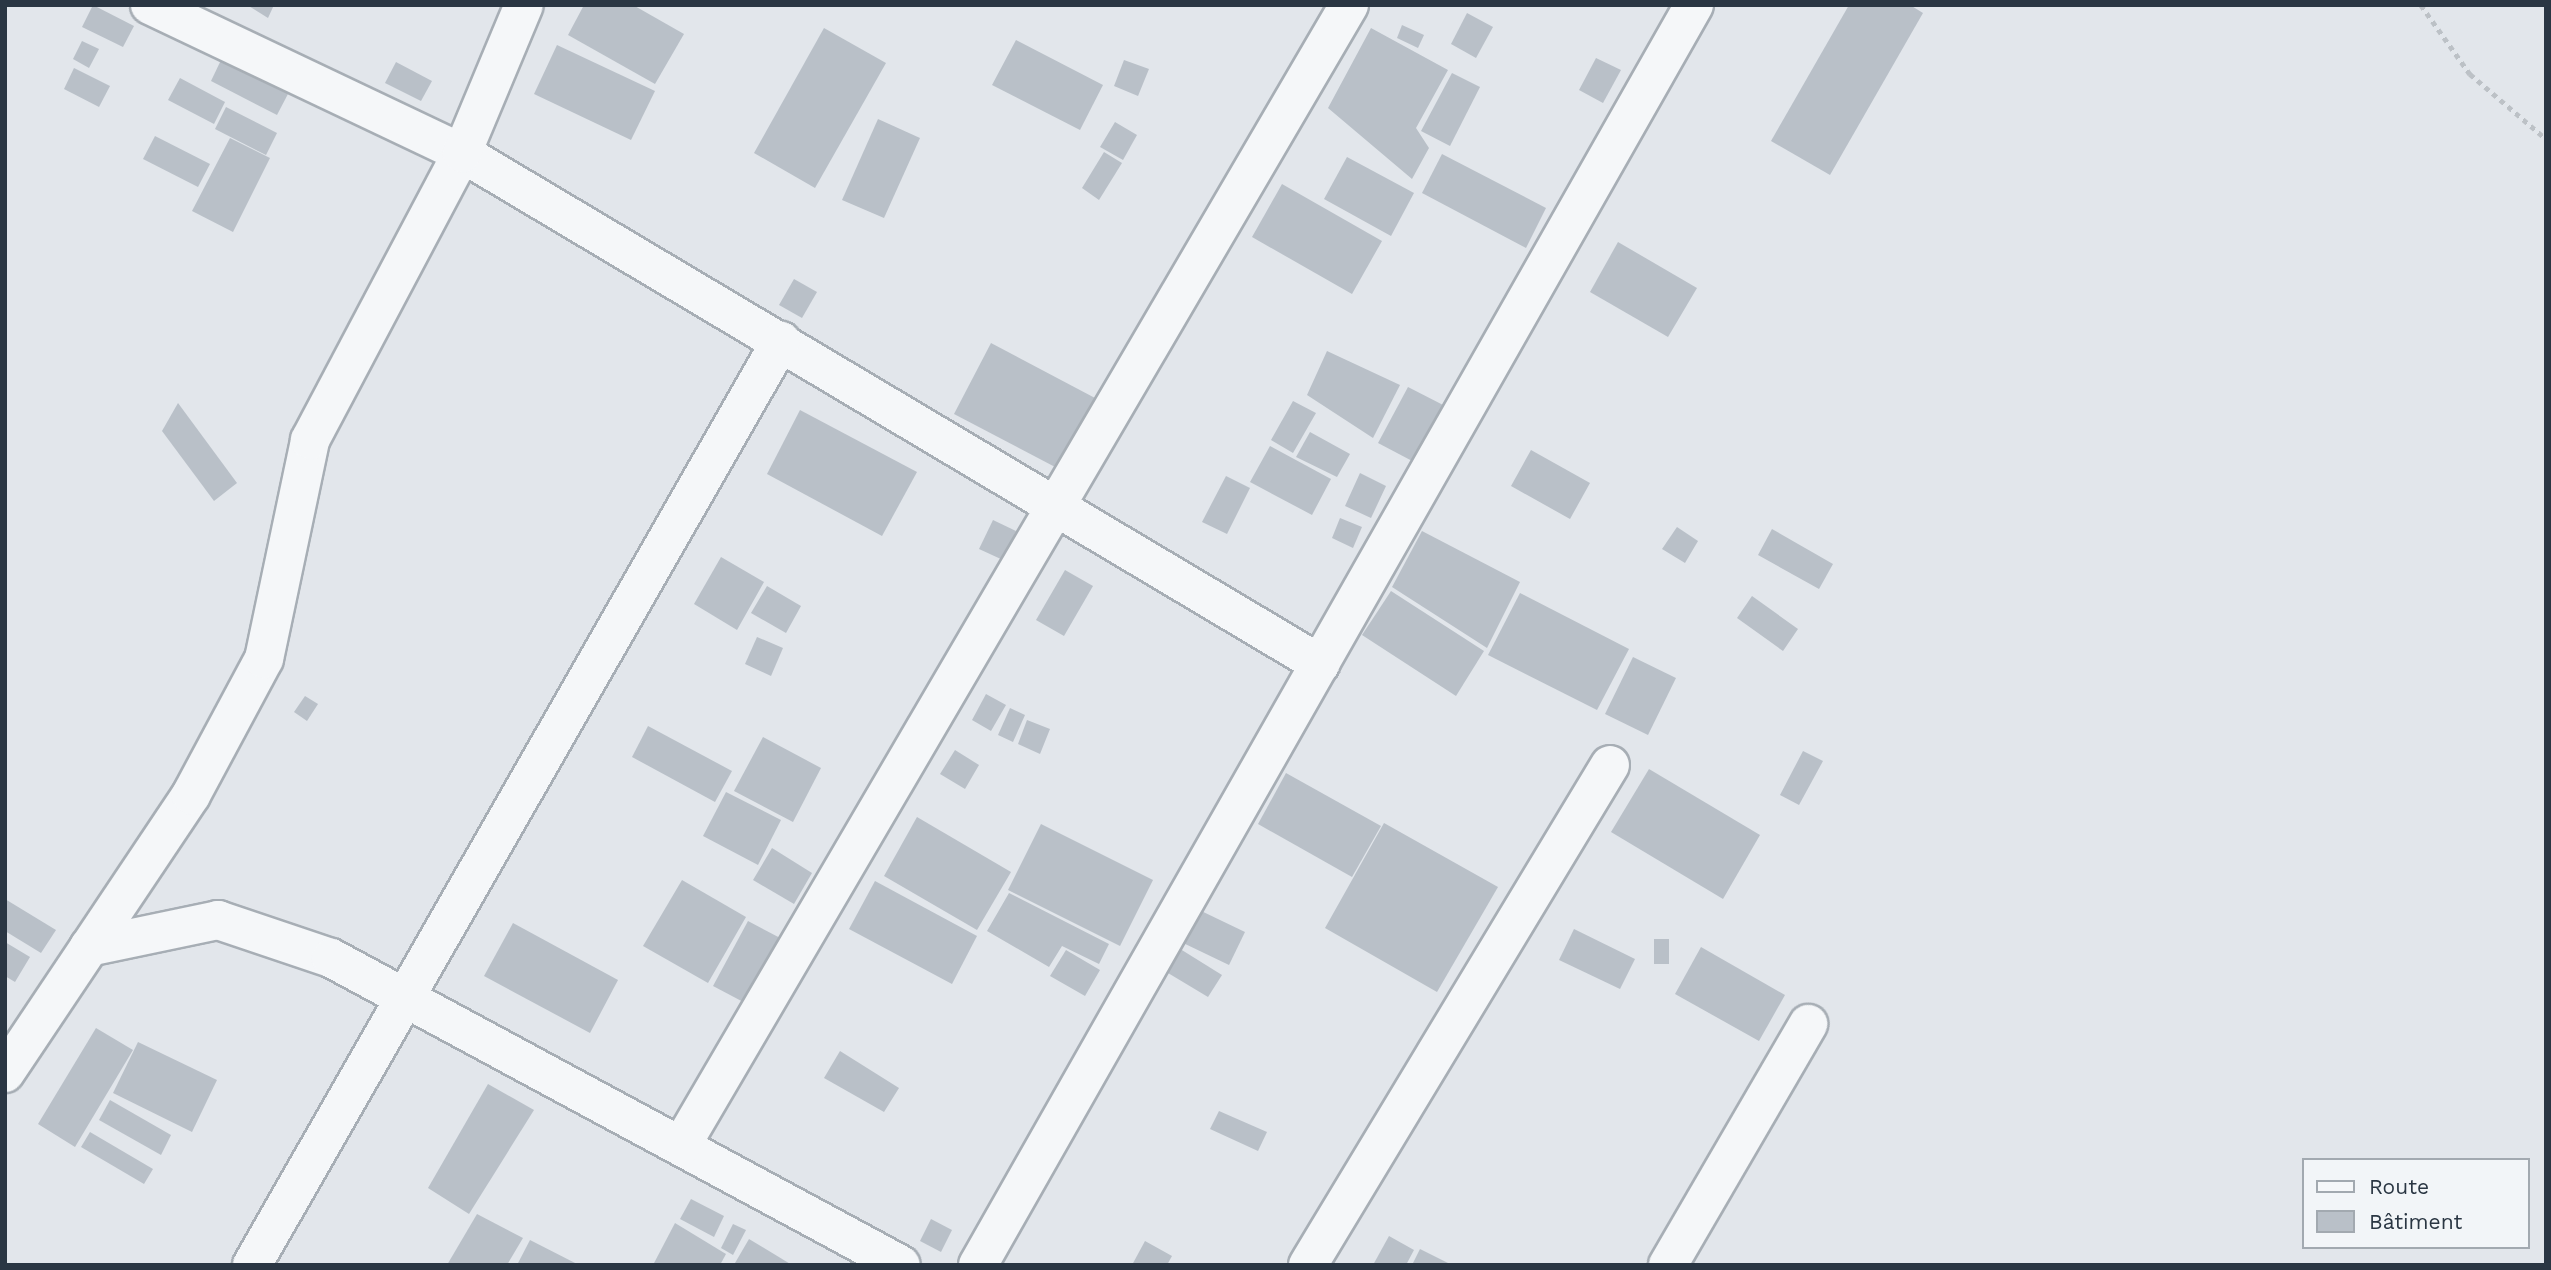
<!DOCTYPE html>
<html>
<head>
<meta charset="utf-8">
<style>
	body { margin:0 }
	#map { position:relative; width:2551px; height:1270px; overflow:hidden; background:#e2e6eb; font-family:"Work Sans",sans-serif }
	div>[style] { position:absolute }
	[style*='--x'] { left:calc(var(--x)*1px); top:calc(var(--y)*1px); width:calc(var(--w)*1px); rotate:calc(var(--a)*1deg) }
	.building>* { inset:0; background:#b9c0c8 }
	.path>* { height:4.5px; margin-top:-2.25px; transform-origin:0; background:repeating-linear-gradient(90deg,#bcc1c6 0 5px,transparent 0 10px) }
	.roads { filter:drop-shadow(2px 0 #a7aeb5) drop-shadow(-2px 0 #a7aeb5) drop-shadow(0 2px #a7aeb5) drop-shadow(0 -2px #a7aeb5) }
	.minor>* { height:38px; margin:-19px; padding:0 19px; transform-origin:19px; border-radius:19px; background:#f5f7f9 }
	span { translate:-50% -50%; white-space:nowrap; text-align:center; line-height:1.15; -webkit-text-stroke:6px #f2f5f8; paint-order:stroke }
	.frame { position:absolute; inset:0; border:7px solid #2a3643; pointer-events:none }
	.legend { position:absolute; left:2302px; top:1158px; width:228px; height:91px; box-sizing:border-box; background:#f2f5f8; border:2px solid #a2a9b0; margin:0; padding:9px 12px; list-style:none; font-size:21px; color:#2a3643 }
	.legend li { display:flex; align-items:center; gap:14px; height:35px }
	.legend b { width:35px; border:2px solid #a2a9b0 }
</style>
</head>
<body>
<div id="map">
	<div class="building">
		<i style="clip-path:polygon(93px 5px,134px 26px,123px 47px,82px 27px)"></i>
		<i style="clip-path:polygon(247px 5px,274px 5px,268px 18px)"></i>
		<i style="clip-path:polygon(584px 5px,633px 5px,684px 34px,655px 84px,568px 35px)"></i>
		<i style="clip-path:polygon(1849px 5px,1910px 5px,1923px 13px,1830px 175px,1771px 141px)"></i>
		<i style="clip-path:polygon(1467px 13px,1493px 27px,1476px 58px,1451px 44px)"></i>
		<i style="clip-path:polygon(1402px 25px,1424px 35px,1418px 48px,1397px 38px)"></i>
		<i style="clip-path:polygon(824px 28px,886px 63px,815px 188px,754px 153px)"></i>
		<i style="clip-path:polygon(1371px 28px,1448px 70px,1416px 128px,1429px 148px,1412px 179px,1328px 108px)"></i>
		<i style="clip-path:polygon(1016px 40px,1103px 85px,1080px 130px,992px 85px)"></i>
		<i style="clip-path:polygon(82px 41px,99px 49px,89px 68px,73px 59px)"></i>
		<i style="clip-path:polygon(557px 45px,655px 91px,631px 140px,534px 94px)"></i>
		<i style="clip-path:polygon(222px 58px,289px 92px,277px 115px,211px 81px)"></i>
		<i style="clip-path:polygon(1596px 58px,1621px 70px,1603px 103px,1579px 90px)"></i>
		<i style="clip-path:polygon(1124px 60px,1149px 69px,1138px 96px,1114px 86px)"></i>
		<i style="clip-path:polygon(396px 62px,432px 81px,421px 101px,385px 83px)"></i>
		<i style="clip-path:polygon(74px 68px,110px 86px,99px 107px,64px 89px)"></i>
		<i style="clip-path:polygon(1452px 73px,1480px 87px,1450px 146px,1421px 131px)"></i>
		<i style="clip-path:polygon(180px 78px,225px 102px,214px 124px,168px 100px)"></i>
		<i style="clip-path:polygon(226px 107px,277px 133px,266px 155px,215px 129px)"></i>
		<i style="clip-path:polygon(878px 119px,920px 138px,884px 218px,842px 200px)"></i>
		<i style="clip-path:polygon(1115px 122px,1137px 135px,1123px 160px,1100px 147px)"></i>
		<i style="clip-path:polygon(155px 136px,210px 164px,198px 187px,143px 159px)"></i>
		<i style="clip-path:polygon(230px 138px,270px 158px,233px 232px,192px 211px)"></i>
		<i style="clip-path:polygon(1104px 152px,1122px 163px,1099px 200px,1082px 188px)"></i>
		<i style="clip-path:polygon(1442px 154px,1546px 208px,1526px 248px,1422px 193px)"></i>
		<i style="clip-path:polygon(1347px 157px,1414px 193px,1391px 236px,1324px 199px)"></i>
		<i style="clip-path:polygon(1282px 184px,1382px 241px,1352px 294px,1252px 237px)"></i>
		<i style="clip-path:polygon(1618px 242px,1697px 288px,1668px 337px,1590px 292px)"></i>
		<i style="clip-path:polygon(794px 279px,817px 292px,802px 318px,779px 305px)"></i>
		<i style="clip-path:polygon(991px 343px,1095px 398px,1057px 468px,954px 414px)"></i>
		<i style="clip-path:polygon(1327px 351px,1400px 385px,1373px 438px,1307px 395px)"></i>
		<i style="clip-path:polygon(1408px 387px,1447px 407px,1416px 463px,1378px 443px)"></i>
		<i style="clip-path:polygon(1293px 401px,1316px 413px,1293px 453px,1271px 440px)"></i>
		<i style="clip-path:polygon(178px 403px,237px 483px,214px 501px,162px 431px)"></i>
		<i style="clip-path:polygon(800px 410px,917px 472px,882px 536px,767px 474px)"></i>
		<i style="clip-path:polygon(1310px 432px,1350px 454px,1337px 477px,1296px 457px)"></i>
		<i style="clip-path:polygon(1270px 446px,1331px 479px,1312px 515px,1250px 482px)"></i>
		<i style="clip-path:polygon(1531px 450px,1590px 483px,1570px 519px,1511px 486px)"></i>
		<i style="clip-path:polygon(1360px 473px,1386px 486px,1371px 518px,1345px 506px)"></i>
		<i style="clip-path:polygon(1226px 476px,1250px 488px,1227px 534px,1202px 522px)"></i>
		<i style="clip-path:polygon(1340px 518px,1362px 527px,1353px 548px,1332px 538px)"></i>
		<i style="clip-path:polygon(993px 520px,1016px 531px,1003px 560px,979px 549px)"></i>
		<i style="clip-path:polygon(1677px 527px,1698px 541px,1685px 563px,1662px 549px)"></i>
		<i style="clip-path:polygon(1772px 529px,1833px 564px,1819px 589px,1758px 555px)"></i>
		<i style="clip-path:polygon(1422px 531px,1520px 582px,1487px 648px,1392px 587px)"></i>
		<i style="clip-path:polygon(721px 557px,764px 582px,737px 630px,694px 604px)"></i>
		<i style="clip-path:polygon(1065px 570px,1093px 586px,1064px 636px,1036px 620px)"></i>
		<i style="clip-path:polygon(767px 586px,801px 606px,786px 633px,751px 613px)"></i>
		<i style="clip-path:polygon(1391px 591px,1484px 651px,1456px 696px,1362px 635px)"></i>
		<i style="clip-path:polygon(1520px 593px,1629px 649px,1597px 710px,1488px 655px)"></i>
		<i style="clip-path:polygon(1752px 596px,1798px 629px,1783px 651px,1737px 618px)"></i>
		<i style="clip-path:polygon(757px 637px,783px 648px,771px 676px,745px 664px)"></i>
		<i style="clip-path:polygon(1633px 657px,1676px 678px,1648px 735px,1605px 714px)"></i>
		<i style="clip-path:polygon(986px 694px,1006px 705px,991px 731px,972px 720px)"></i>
		<i style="clip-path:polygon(305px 696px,318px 704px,307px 721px,294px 712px)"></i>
		<i style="clip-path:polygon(1010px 708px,1025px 715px,1013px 742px,998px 735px)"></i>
		<i style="clip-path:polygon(1027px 720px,1050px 729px,1040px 754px,1018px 744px)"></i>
		<i style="clip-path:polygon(648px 726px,732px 771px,715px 802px,632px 757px)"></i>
		<i style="clip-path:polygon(763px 737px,821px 768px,793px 822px,734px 791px)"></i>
		<i style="clip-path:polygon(955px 750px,979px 765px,965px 789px,940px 774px)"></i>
		<i style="clip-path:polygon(1803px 751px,1823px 761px,1799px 805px,1780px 795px)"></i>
		<i style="clip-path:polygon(1649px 769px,1760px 835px,1723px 899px,1611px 832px)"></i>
		<i style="clip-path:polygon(1286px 773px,1381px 826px,1352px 877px,1258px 824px)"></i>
		<i style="clip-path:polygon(726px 792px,781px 820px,758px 865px,703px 836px)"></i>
		<i style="clip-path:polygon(917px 817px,1011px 872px,977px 930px,884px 876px)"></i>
		<i style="clip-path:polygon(1384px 823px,1498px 887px,1437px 992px,1325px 928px)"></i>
		<i style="clip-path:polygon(1041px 824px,1153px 880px,1120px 946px,1008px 890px)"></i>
		<i style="clip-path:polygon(772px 848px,812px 873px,794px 904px,753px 880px)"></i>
		<i style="clip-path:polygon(682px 880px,746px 917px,708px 983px,643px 946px)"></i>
		<i style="clip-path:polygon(875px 881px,977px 936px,952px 984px,849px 929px)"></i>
		<i style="clip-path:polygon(1009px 893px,1109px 944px,1099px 964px,1062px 946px,1049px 967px,987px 931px)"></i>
		<i style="clip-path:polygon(5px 899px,56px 930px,41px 953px,5px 931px)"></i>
		<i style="clip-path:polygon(1195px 908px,1245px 932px,1229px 965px,1179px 941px)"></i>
		<i style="clip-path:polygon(748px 921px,784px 940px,749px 1005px,713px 986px)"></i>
		<i style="clip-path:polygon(513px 923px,618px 980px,590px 1033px,484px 976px)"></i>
		<i style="clip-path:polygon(1574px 929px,1635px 959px,1620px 989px,1559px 960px)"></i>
		<i style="clip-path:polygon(1654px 939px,1669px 939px,1669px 964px,1654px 964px)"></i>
		<i style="clip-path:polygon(5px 942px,30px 957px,15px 982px,5px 976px)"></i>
		<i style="clip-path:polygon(1177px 947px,1222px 975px,1208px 997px,1163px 970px)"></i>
		<i style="clip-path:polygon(1701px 947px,1785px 995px,1759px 1041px,1675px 994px)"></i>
		<i style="clip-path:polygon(1066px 950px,1100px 970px,1085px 996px,1050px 976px)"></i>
		<i style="clip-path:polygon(96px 1028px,133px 1050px,75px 1147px,38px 1124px)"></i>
		<i style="clip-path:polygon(138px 1042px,217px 1080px,192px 1132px,113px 1093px)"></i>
		<i style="clip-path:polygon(840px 1051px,899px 1088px,884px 1112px,824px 1078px)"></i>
		<i style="clip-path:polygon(488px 1084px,534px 1110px,469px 1214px,428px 1188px)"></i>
		<i style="clip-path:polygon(110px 1100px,171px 1135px,161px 1155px,99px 1120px)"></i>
		<i style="clip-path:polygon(1219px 1111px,1267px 1132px,1258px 1151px,1210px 1129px)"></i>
		<i style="clip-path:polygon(90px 1132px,153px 1169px,144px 1184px,81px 1147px)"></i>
		<i style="clip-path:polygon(691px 1199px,724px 1216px,714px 1237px,680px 1219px)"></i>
		<i style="clip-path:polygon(477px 1214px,523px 1238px,507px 1265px,447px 1265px)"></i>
		<i style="clip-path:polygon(931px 1219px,952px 1230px,941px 1252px,920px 1241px)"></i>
		<i style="clip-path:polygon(675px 1223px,726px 1254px,720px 1265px,653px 1265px)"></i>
		<i style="clip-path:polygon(733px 1224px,746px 1230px,733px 1255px,721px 1248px)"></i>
		<i style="clip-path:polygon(1389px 1236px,1414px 1250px,1406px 1265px,1373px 1265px)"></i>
		<i style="clip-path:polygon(749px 1239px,792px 1265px,735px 1263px)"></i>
		<i style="clip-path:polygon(530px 1240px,579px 1265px,517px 1265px)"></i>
		<i style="clip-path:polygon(1145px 1241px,1172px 1256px,1167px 1265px,1132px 1265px)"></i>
		<i style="clip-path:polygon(1420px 1249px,1452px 1265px,1412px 1265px)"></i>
	</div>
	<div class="path">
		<i style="--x:2421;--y:5;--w:85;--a:54.6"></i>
		<i style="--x:2470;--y:74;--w:100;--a:40.5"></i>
	</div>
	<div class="roads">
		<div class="minor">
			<i style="--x:150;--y:5;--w:345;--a:25.4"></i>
			<i style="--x:462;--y:153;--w:999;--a:30.78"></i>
			<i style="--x:89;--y:947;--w:132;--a:-11.8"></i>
			<i style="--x:218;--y:920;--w:119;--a:18.6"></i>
			<i style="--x:331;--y:958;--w:647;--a:28.31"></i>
			<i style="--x:5;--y:1073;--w:334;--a:-56.2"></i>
			<i style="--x:191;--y:795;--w:154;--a:-61.8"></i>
			<i style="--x:264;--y:659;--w:224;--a:-78.1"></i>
			<i style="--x:310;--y:440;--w:325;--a:-62.1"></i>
			<i style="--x:462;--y:153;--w:160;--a:-67.3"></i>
			<i style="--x:681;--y:1146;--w:1322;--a:-59.65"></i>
			<i style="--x:252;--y:1265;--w:1065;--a:-60.21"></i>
			<i style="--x:978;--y:1265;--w:1449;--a:-60.39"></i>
			<i style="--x:1308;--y:1265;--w:584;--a:-58.87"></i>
			<i style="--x:1668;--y:1265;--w:279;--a:-59.8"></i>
		</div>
	</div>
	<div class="frame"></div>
	<ul class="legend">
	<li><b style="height:9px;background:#f5f7f9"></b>Route</li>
	<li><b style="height:19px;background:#b9c0c8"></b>Bâtiment</li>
	</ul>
</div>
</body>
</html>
